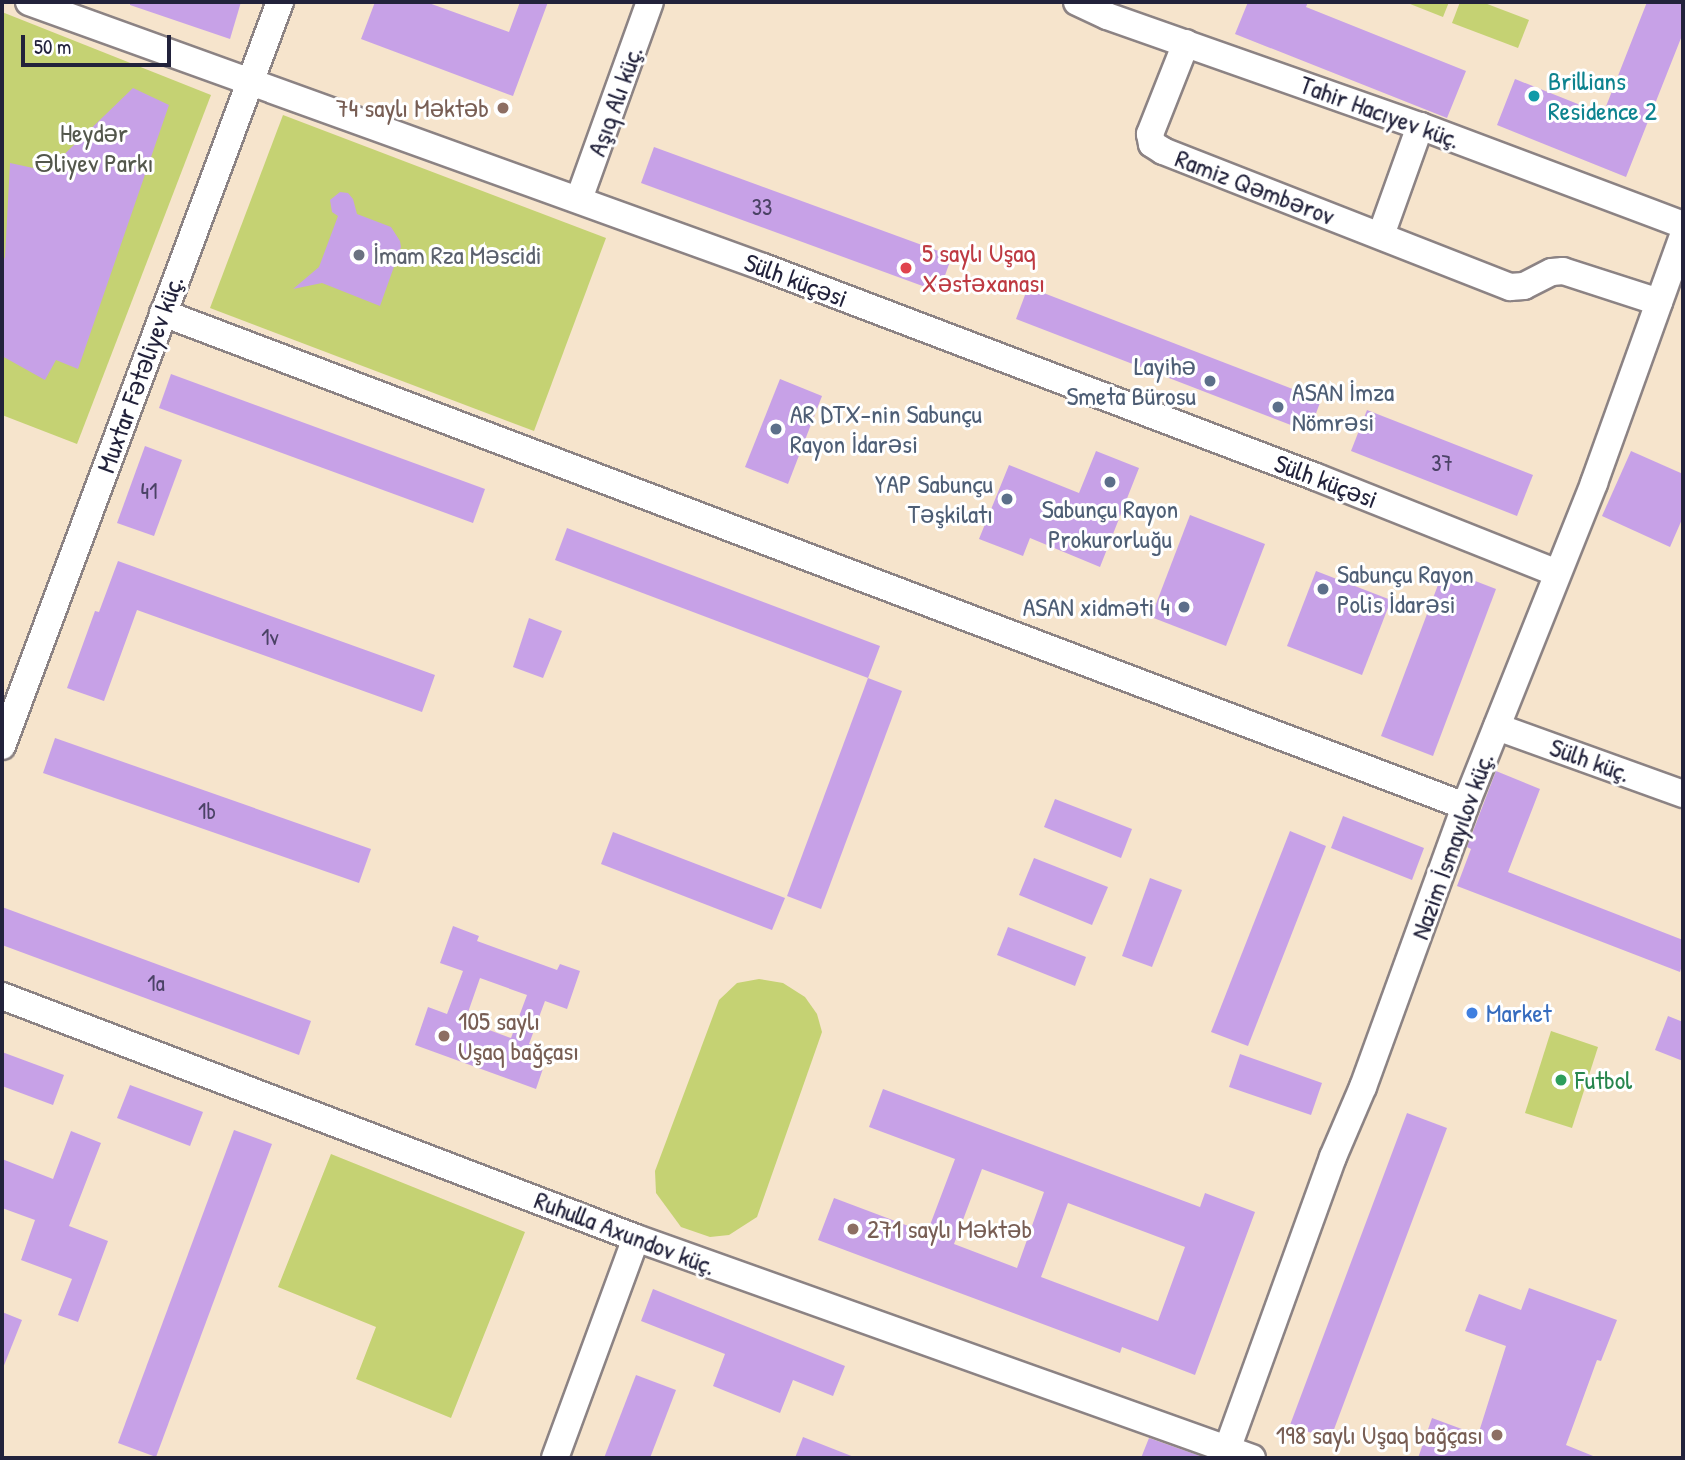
<!DOCTYPE html>
<html>
<head>
<meta charset="utf-8">
<style>
	body { margin:0 }
	#map { position:relative; width:1685px; height:1460px; overflow:hidden; background:#f6e4cc; font-family:"Patrick Hand",sans-serif }
	div>[style] { position:absolute }
	[style*='--x'] { left:calc(var(--x)*1px); top:calc(var(--y)*1px); width:calc(var(--w)*1px); rotate:calc(var(--a)*1deg) }
	.green>* { inset:0; background:#c5d273 }
	.building>* { inset:0; background:#c7a1e7 }
	.roads { filter:drop-shadow(2px 0 #8c8384) drop-shadow(-2px 0 #8c8384) drop-shadow(0 2px #8c8384) drop-shadow(0 -2px #8c8384) }
	.minor>* { height:26px; margin:-13px; padding:0 13px; transform-origin:13px; border-radius:13px; background:#fff }
	.dots>* { width:19px; height:19px; translate:-50% -50%; box-sizing:border-box; border:4px solid #fff; border-radius:50% }
	span { translate:-50% -50%; white-space:nowrap; text-align:center; line-height:1.15; -webkit-text-stroke:6px #fff; paint-order:stroke }
	.number-label { font-size:23px; color:#4b4266 }
	.number-label span { -webkit-text-stroke-width:0 }
	.culture-label { font-size:26px; color:#0d838f }
	.left { translate:0 -50%; text-align:left }
	.street-label { font-size:26px; color:#22223b }
	.education-label { font-size:26px; color:#785e54 }
	.right { translate:-100% -50%; text-align:right }
	.park-label { font-size:26px; color:#53574c }
	.health-label { font-size:26px; color:#be3a42 }
	.worship-label { font-size:26px; color:#5b616d }
	.service-label { font-size:26px; color:#4e5e75 }
	.shop-label { font-size:26px; color:#366cbe }
	.leisure-label { font-size:26px; color:#27864d }
	.frame { position:absolute; inset:0; border:4px solid #22223b; pointer-events:none }
	.scale { position:absolute; left:21px; top:35px; width:150px; height:32px; box-sizing:border-box; border:4px solid #22223b; border-top:0; padding-left:9px; font-size:21px; line-height:24px; white-space:nowrap; color:#22223b; -webkit-text-stroke:5px #fff; paint-order:stroke }
</style>
</head>
<body>
<div id="map">
	<div class="green">
		<i style="clip-path:polygon(1405px 2px,1449px 2px,1443px 17px)"></i>
		<i style="clip-path:polygon(1460px 2px,1482px 2px,1529px 20px,1518px 48px,1452px 23px)"></i>
		<i style="clip-path:polygon(2px 12px,211px 95px,77px 444px,2px 415px)"></i>
		<i style="clip-path:polygon(283px 115px,606px 238px,534px 431px,210px 308px)"></i>
		<i style="clip-path:polygon(759px 979px,783px 983px,805px 997px,817px 1014px,822px 1032px,757px 1217px,729px 1235px,710px 1237px,681px 1227px,656px 1193px,655px 1171px,719px 1000px,737px 983px)"></i>
		<i style="clip-path:polygon(1551px 1031px,1598px 1047px,1572px 1128px,1525px 1113px)"></i>
		<i style="clip-path:polygon(331px 1154px,525px 1232px,451px 1418px,356px 1379px,376px 1327px,278px 1287px)"></i>
	</div>
	<div class="building">
		<i style="clip-path:polygon(130px 2px,241px 2px,230px 39px,130px 5px)"></i>
		<i style="clip-path:polygon(375px 2px,426px 2px,509px 32px,520px 2px,548px 2px,513px 96px,361px 39px)"></i>
		<i style="clip-path:polygon(1248px 2px,1308px 2px,1306px 7px,1466px 71px,1447px 118px,1235px 34px)"></i>
		<i style="clip-path:polygon(1647px 2px,1683px 2px,1683px 33px,1626px 177px,1497px 125px,1515px 79px,1603px 114px)"></i>
		<i style="clip-path:polygon(133px 88px,169px 105px,78px 369px,56px 360px,45px 380px,2px 356px,2px 263px,5px 257px,10px 163px,47px 171px)"></i>
		<i style="clip-path:polygon(654px 147px,952px 256px,939px 292px,641px 183px)"></i>
		<i style="clip-path:polygon(340px 192px,348px 193px,353px 199px,357px 214px,391px 227px,400px 241px,401px 247px,380px 306px,322px 283px,293px 289px,319px 267px,338px 216px,332px 212px,330px 200px)"></i>
		<i style="clip-path:polygon(1028px 287px,1321px 400px,1309px 432px,1016px 319px)"></i>
		<i style="clip-path:polygon(171px 374px,485px 489px,473px 523px,159px 408px)"></i>
		<i style="clip-path:polygon(780px 379px,822px 396px,788px 484px,745px 467px)"></i>
		<i style="clip-path:polygon(1367px 410px,1533px 475px,1517px 516px,1351px 451px)"></i>
		<i style="clip-path:polygon(145px 446px,182px 460px,154px 536px,117px 523px)"></i>
		<i style="clip-path:polygon(1096px 451px,1139px 468px,1100px 567px,1030px 538px,1023px 556px,979px 539px,1009px 465px,1079px 493px)"></i>
		<i style="clip-path:polygon(1631px 451px,1683px 474px,1683px 517px,1670px 547px,1602px 516px)"></i>
		<i style="clip-path:polygon(1190px 515px,1265px 544px,1226px 646px,1151px 617px)"></i>
		<i style="clip-path:polygon(567px 528px,880px 646px,868px 678px,555px 560px)"></i>
		<i style="clip-path:polygon(118px 561px,435px 675px,422px 712px,137px 610px,104px 701px,67px 688px,95px 611px,99px 612px)"></i>
		<i style="clip-path:polygon(1444px 569px,1496px 589px,1433px 756px,1381px 736px)"></i>
		<i style="clip-path:polygon(1316px 571px,1391px 600px,1362px 675px,1287px 646px)"></i>
		<i style="clip-path:polygon(529px 618px,562px 631px,543px 678px,513px 667px)"></i>
		<i style="clip-path:polygon(868px 678px,902px 691px,821px 909px,787px 896px)"></i>
		<i style="clip-path:polygon(55px 738px,371px 849px,359px 883px,43px 773px)"></i>
		<i style="clip-path:polygon(1496px 771px,1540px 789px,1508px 872px,1683px 940px,1683px 962px,1680px 972px,1457px 886px,1471px 849px,1467px 847px)"></i>
		<i style="clip-path:polygon(1055px 799px,1132px 829px,1121px 858px,1044px 827px)"></i>
		<i style="clip-path:polygon(1343px 816px,1424px 848px,1412px 880px,1331px 848px)"></i>
		<i style="clip-path:polygon(1290px 831px,1326px 846px,1248px 1046px,1211px 1032px)"></i>
		<i style="clip-path:polygon(613px 832px,785px 898px,772px 930px,601px 864px)"></i>
		<i style="clip-path:polygon(1034px 858px,1108px 887px,1092px 925px,1019px 895px)"></i>
		<i style="clip-path:polygon(1150px 878px,1182px 890px,1152px 967px,1122px 956px)"></i>
		<i style="clip-path:polygon(2px 907px,311px 1021px,299px 1055px,2px 945px)"></i>
		<i style="clip-path:polygon(evenodd,453px 926px,479px 936px,477px 941px,557px 970px,560px 964px,580px 971px,567px 1009px,545px 1001px,529px 1044px,549px 1051px,536px 1089px,415px 1045px,428px 1007px,447px 1014px,463px 971px,440px 963px,453px 926px,480px 978px,527px 995px,511px 1038px,465px 1021px,480px 978px)"></i>
		<i style="clip-path:polygon(1008px 927px,1086px 957px,1075px 986px,997px 955px)"></i>
		<i style="clip-path:polygon(1668px 1016px,1683px 1022px,1683px 1061px,1655px 1050px)"></i>
		<i style="clip-path:polygon(2px 1052px,64px 1075px,53px 1105px,2px 1086px)"></i>
		<i style="clip-path:polygon(1240px 1054px,1322px 1083px,1311px 1115px,1229px 1087px)"></i>
		<i style="clip-path:polygon(130px 1085px,203px 1112px,190px 1146px,117px 1118px)"></i>
		<i style="clip-path:polygon(evenodd,883px 1089px,1200px 1207px,1205px 1193px,1255px 1212px,1195px 1375px,1122px 1347px,1120px 1353px,818px 1240px,834px 1198px,927px 1233px,955px 1159px,869px 1127px,883px 1089px,982px 1169px,1044px 1192px,1017px 1268px,954px 1244px,982px 1169px,883px 1089px,1068px 1203px,1185px 1247px,1158px 1321px,1041px 1277px,1068px 1203px)"></i>
		<i style="clip-path:polygon(1407px 1113px,1447px 1128px,1330px 1440px,1290px 1425px)"></i>
		<i style="clip-path:polygon(234px 1130px,272px 1144px,156px 1457px,118px 1443px)"></i>
		<i style="clip-path:polygon(71px 1131px,101px 1143px,69px 1226px,108px 1241px,78px 1322px,58px 1315px,72px 1279px,21px 1260px,35px 1220px,2px 1208px,2px 1159px,53px 1179px)"></i>
		<i style="clip-path:polygon(1529px 1288px,1617px 1320px,1601px 1361px,1597px 1360px,1566px 1445px,1598px 1458px,1418px 1458px,1432px 1418px,1478px 1435px,1506px 1346px,1465px 1331px,1479px 1294px,1521px 1310px)"></i>
		<i style="clip-path:polygon(653px 1289px,845px 1366px,833px 1396px,793px 1380px,780px 1413px,713px 1386px,725px 1354px,641px 1321px)"></i>
		<i style="clip-path:polygon(2px 1312px,22px 1320px,3px 1368px,2px 1368px)"></i>
		<i style="clip-path:polygon(636px 1375px,676px 1390px,650px 1458px,604px 1458px)"></i>
		<i style="clip-path:polygon(803px 1437px,854px 1457px,854px 1458px,795px 1458px)"></i>
		<i style="clip-path:polygon(1149px 1438px,1206px 1458px,1141px 1458px)"></i>
	</div>
	<div class="roads">
		<div class="minor">
			<i style="--x:29;--y:2;--w:780;--a:19.85"></i>
			<i style="--x:763;--y:267;--w:592;--a:20.79"></i>
			<i style="--x:1316;--y:477;--w:259;--a:21.7"></i>
			<i style="--x:1077;--y:2;--w:33;--a:25"></i>
			<i style="--x:1107;--y:16;--w:332;--a:19.4"></i>
			<i style="--x:1420;--y:126;--w:281;--a:20.6"></i>
			<i style="--x:1186;--y:43;--w:98;--a:111.6"></i>
			<i style="--x:1150;--y:134;--w:10;--a:79"></i>
			<i style="--x:1152;--y:144;--w:13;--a:32"></i>
			<i style="--x:1163;--y:151;--w:373;--a:21.4"></i>
			<i style="--x:1510;--y:287;--w:14;--a:-4"></i>
			<i style="--x:1524;--y:286;--w:31;--a:-27"></i>
			<i style="--x:1552;--y:272;--w:11;--a:-5"></i>
			<i style="--x:1563;--y:271;--w:101;--a:17.9"></i>
			<i style="--x:579;--y:199;--w:209;--a:-70.2"></i>
			<i style="--x:1381;--y:235;--w:116;--a:-70.3"></i>
			<i style="--x:163;--y:313;--w:1392;--a:20.74"></i>
			<i style="--x:1497;--y:727;--w:198;--a:19.8"></i>
			<i style="--x:2;--y:746;--w:794;--a:-69.51"></i>
			<i style="--x:2;--y:996;--w:679;--a:20.89"></i>
			<i style="--x:636;--y:1238;--w:654;--a:19.65"></i>
			<i style="--x:555;--y:1458;--w:234;--a:-69.8"></i>
			<i style="--x:1224;--y:1458;--w:320;--a:-70.1"></i>
			<i style="--x:1333;--y:1157;--w:76;--a:-66.8"></i>
			<i style="--x:1363;--y:1087;--w:299;--a:-70"></i>
			<i style="--x:1465;--y:806;--w:348;--a:-68.2"></i>
			<i style="--x:1594;--y:483;--w:263;--a:-70.2"></i>
		</div>
	</div>
	<div class="dots">
		<i style="left:1534px;top:96px;background:#0f9aa8"></i>
		<i style="left:503px;top:108px;background:#8d6e63"></i>
		<i style="left:359px;top:255px;background:#6b7280"></i>
		<i style="left:906px;top:268px;background:#e0444e"></i>
		<i style="left:1210px;top:381px;background:#5c6f8a"></i>
		<i style="left:1278px;top:407px;background:#5c6f8a"></i>
		<i style="left:776px;top:429px;background:#5c6f8a"></i>
		<i style="left:1110px;top:482px;background:#5c6f8a"></i>
		<i style="left:1007px;top:499px;background:#5c6f8a"></i>
		<i style="left:1323px;top:589px;background:#5c6f8a"></i>
		<i style="left:1184px;top:607px;background:#5c6f8a"></i>
		<i style="left:1472px;top:1013px;background:#3f7fe0"></i>
		<i style="left:444px;top:1036px;background:#8d6e63"></i>
		<i style="left:1561px;top:1080px;background:#2e9e5b"></i>
		<i style="left:853px;top:1229px;background:#8d6e63"></i>
		<i style="left:1497px;top:1435px;background:#8d6e63"></i>
	</div>
	<div class="number-label">
		<span style="left:762px;top:207px">33</span>
		<span style="left:1442px;top:463px">37</span>
		<span style="left:149px;top:491px">41</span>
		<span style="left:270px;top:637px">1v</span>
		<span style="left:207px;top:811px">1b</span>
		<span style="left:156px;top:983px">1a</span>
	</div>
	<div class="culture-label">
		<span class="left" style="left:1548px;top:96px">Brillians<br>Residence 2</span>
	</div>
	<div class="street-label">
		<span style="left:615px;top:101px;rotate:-70deg">Aşıq Alı küç.</span>
		<span style="left:1380px;top:112px;rotate:20deg">Tahir Hacıyev küç.</span>
		<span style="left:1255px;top:187px;rotate:21deg">Ramiz Qəmbərov</span>
		<span style="left:796px;top:280px;rotate:21deg">Sülh küçəsi</span>
		<span style="left:140px;top:374px;rotate:-70deg">Muxtar Fətəliyev küç.</span>
		<span style="left:1326px;top:481px;rotate:21deg">Sülh küçəsi</span>
		<span style="left:1590px;top:760px;rotate:20deg">Sülh küç.</span>
		<span style="left:1452px;top:846px;rotate:-70deg">Nazim İsmayılov küç.</span>
		<span style="left:625px;top:1233px;rotate:21deg">Ruhulla Axundov küç.</span>
	</div>
	<div class="education-label">
		<span class="right" style="left:489px;top:108px">74 saylı Məktəb</span>
		<span class="left" style="left:458px;top:1036px">105 saylı<br>Uşaq bağçası</span>
		<span class="left" style="left:867px;top:1229px">271 saylı Məktəb</span>
		<span class="right" style="left:1483px;top:1435px">198 saylı Uşaq bağçası</span>
	</div>
	<div class="park-label">
		<span style="left:94px;top:148px">Heydər<br>Əliyev Parkı</span>
	</div>
	<div class="health-label">
		<span class="left" style="left:922px;top:268px">5 saylı Uşaq<br>Xəstəxanası</span>
	</div>
	<div class="worship-label">
		<span class="left" style="left:373px;top:255px">İmam Rza Məscidi</span>
	</div>
	<div class="service-label">
		<span class="right" style="left:1196px;top:381px">Layihə<br>Smeta Bürosu</span>
		<span class="left" style="left:1292px;top:407px">ASAN İmza<br>Nömrəsi</span>
		<span class="left" style="left:790px;top:429px">AR DTX-nin Sabunçu<br>Rayon İdarəsi</span>
		<span class="right" style="left:993px;top:499px">YAP Sabunçu<br>Təşkilatı</span>
		<span style="left:1110px;top:524px">Sabunçu Rayon<br>Prokurorluğu</span>
		<span class="left" style="left:1337px;top:589px">Sabunçu Rayon<br>Polis İdarəsi</span>
		<span class="right" style="left:1170px;top:607px">ASAN xidməti 4</span>
	</div>
	<div class="shop-label">
		<span class="left" style="left:1486px;top:1013px">Market</span>
	</div>
	<div class="leisure-label">
		<span class="left" style="left:1575px;top:1080px">Futbol</span>
	</div>
	<div class="frame"></div>
	<div class="scale">50 m</div>
</div>
</body>
</html>
